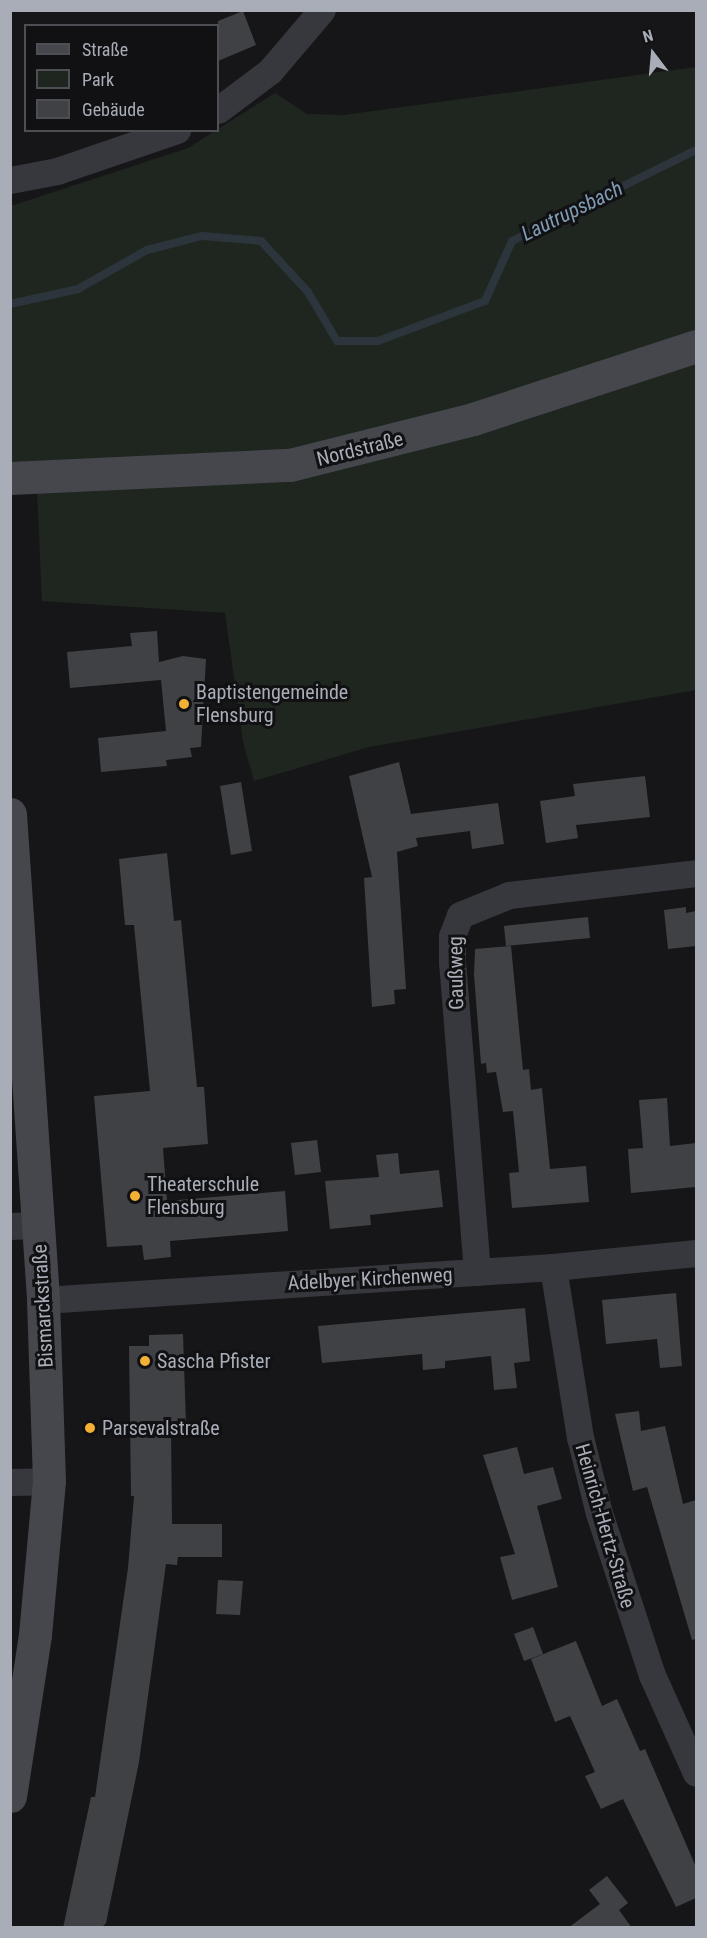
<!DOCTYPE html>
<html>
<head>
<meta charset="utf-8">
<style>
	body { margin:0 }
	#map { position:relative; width:707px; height:1938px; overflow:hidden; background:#161618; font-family:"Roboto Condensed",sans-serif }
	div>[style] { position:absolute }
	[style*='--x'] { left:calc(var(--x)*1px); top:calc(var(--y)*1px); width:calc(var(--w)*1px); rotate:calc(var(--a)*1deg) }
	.green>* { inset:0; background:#1e261f }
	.stream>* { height:8px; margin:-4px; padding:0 4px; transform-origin:4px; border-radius:4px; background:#2c353c }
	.building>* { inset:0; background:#404145 }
	.street>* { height:27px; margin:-13.5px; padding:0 13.5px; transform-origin:13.5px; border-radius:13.5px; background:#37383d }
	.secondary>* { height:33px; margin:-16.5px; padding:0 16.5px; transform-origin:16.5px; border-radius:16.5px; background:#45474d }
	.dots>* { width:16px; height:16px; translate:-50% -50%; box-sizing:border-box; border:3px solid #111113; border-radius:50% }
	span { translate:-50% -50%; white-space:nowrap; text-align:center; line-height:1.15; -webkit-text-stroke:6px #111113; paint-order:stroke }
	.street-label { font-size:20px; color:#a8adb8 }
	.poi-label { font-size:20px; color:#a8adb8 }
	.left { translate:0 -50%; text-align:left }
	.water-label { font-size:21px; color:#7f9bb3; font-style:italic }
	.frame { position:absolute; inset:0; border:12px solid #a8adb8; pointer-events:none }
	.legend { position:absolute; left:24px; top:24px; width:195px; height:108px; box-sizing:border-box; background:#111113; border:2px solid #4d4f55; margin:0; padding:8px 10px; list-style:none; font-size:18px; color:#a8adb8 }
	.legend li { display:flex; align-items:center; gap:12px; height:30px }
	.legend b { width:30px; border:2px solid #4d4f55 }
	.north { position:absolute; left:623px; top:24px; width:60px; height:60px; -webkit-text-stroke:4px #111113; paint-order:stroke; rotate:344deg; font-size:16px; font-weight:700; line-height:24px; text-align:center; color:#a8adb8 }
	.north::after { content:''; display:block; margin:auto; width:21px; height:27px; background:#a8adb8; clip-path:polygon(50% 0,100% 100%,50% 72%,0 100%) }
</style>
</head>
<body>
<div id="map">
	<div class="green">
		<i style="clip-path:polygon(696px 67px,696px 690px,369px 747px,254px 781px,243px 742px,225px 613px,42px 601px,36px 467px,11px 468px,11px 206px,188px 148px,275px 93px,307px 114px,344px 115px)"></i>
	</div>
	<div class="stream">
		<i style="--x:10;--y:304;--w:70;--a:-12.4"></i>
		<i style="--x:78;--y:289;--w:79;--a:-29.5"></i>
		<i style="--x:147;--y:250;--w:57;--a:-14.3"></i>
		<i style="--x:202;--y:236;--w:59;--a:4.8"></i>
		<i style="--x:261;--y:241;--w:69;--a:47.3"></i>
		<i style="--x:308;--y:292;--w:57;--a:59.4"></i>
		<i style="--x:337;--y:341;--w:41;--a:0"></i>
		<i style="--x:378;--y:341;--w:114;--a:-20.5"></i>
		<i style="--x:485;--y:301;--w:66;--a:-65.8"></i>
		<i style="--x:512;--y:241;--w:205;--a:-26.3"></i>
	</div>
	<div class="building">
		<i style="clip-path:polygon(243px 11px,256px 45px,218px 61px,218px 21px)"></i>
		<i style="clip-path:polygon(157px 631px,159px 662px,183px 656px,206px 659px,201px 747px,190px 748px,192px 757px,166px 760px,167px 766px,101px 772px,98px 738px,166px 731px,161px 680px,70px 688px,67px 652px,132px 646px,130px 633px)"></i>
		<i style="clip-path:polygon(399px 762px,411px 814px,498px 803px,504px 844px,472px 849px,470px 831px,416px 838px,418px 846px,397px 852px,406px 989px,394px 990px,395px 1004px,372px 1007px,364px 878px,372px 877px,349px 776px)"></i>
		<i style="clip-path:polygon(645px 776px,650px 817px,576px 825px,578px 838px,546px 843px,540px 801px,575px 796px,573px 784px)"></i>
		<i style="clip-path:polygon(241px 782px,252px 851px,231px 855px,220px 786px)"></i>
		<i style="clip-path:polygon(167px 853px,174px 921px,181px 920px,197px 1087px,204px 1087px,208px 1144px,163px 1148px,167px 1201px,285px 1191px,288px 1231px,170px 1241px,171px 1257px,144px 1260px,142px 1245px,107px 1247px,94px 1096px,150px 1091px,134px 925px,125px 925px,119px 859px)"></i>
		<i style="clip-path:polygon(686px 907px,686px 913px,696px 911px,696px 946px,668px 949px,664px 910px)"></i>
		<i style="clip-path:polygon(588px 917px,590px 938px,506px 946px,504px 926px)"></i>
		<i style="clip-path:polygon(511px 946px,523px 1070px,529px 1069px,531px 1090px,542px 1088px,550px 1169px,586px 1166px,589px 1202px,512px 1208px,509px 1173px,519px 1172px,513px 1111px,503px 1112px,496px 1072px,487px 1073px,486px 1063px,481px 1064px,474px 975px,475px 949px)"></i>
		<i style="clip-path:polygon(667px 1098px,670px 1146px,696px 1143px,696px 1187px,631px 1193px,628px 1149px,643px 1148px,639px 1100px)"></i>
		<i style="clip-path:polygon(317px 1140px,321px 1172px,295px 1175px,291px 1143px)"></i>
		<i style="clip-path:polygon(398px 1153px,400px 1174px,439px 1170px,443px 1207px,370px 1215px,371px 1225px,330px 1229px,325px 1181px,379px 1177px,376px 1155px)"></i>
		<i style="clip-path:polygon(676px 1293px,682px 1366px,660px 1368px,657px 1339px,606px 1344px,602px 1300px)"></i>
		<i style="clip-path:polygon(525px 1308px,530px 1361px,514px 1363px,517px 1388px,494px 1390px,491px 1356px,445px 1361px,445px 1368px,423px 1370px,422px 1354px,322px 1363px,318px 1326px)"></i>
		<i style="clip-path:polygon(183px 1334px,186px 1424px,171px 1425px,172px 1524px,222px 1524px,222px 1557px,178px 1557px,177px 1565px,166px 1564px,139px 1762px,106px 1923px,101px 1928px,63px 1928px,91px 1797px,95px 1797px,128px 1568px,134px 1496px,131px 1496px,129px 1346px,149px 1346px,149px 1335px)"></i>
		<i style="clip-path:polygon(639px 1411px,641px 1431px,665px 1426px,683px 1504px,696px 1500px,696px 1639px,692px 1640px,647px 1487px,633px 1491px,615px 1414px)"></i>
		<i style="clip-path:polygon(517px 1447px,524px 1474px,553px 1467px,562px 1499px,537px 1506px,558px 1587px,512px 1600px,500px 1557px,515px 1554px,483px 1455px)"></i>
		<i style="clip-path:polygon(218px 1580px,243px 1581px,240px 1615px,216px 1614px)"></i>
		<i style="clip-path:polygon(533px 1627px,543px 1654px,524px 1661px,514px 1634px)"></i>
		<i style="clip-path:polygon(576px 1641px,602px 1706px,617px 1699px,640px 1751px,645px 1749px,696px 1867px,696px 1898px,676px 1907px,623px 1799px,601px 1809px,585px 1776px,595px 1772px,570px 1716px,555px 1722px,531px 1659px)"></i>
		<i style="clip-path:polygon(607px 1876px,628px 1903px,619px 1910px,632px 1928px,568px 1928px,600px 1904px,589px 1890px)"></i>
	</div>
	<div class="street">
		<i style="--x:218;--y:110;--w:65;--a:-36.9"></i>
		<i style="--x:270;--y:71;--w:80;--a:-49.6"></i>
		<i style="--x:10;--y:180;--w:48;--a:-10.8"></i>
		<i style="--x:57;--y:171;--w:127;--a:-18.9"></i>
		<i style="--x:10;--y:1226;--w:28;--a:-2"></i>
		<i style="--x:553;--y:1267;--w:172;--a:81"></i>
		<i style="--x:580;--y:1437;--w:78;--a:76"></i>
		<i style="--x:599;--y:1513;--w:170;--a:71.9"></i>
		<i style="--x:652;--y:1675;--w:107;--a:65.8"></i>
		<i style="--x:477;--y:1272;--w:310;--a:-94.6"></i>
		<i style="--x:452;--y:963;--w:27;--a:-90"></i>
		<i style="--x:452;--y:936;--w:22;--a:-69"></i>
		<i style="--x:460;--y:915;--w:53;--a:-22.2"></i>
		<i style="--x:509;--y:895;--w:188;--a:-6.7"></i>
		<i style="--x:43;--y:1300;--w:511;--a:-3.7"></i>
		<i style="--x:553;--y:1267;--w:144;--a:-5.6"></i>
		<i style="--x:10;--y:1482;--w:39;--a:-1"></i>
	</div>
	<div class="secondary">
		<i style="--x:10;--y:478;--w:280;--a:-2.7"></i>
		<i style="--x:290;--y:465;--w:189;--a:-14.1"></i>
		<i style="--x:473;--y:419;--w:235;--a:-18.1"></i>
		<i style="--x:10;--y:814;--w:487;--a:86.1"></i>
		<i style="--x:43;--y:1300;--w:181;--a:88.1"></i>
		<i style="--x:49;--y:1481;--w:155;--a:95.2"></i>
		<i style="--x:35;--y:1635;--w:163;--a:98.8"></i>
	</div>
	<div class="dots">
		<i style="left:184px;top:704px;background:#f2b134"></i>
		<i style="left:135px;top:1196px;background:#f2b134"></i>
		<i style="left:145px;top:1361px;background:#f2b134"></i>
		<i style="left:90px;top:1428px;background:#f2b134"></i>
	</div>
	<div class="street-label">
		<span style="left:360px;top:449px;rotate:-14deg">Nordstraße</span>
		<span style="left:456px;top:973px;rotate:-91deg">Gaußweg</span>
		<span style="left:370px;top:1279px;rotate:-3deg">Adelbyer Kirchenweg</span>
		<span style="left:43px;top:1306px;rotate:-93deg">Bismarckstraße</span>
		<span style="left:605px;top:1526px;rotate:74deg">Heinrich-Hertz-Straße</span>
	</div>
	<div class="poi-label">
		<span class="left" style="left:196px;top:704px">Baptistengemeinde<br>Flensburg</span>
		<span class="left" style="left:147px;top:1196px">Theaterschule<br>Flensburg</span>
		<span class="left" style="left:157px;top:1361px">Sascha Pfister</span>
		<span class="left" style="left:102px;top:1428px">Parsevalstraße</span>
	</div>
	<div class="water-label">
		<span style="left:572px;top:211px;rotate:-26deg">Lautrupsbach</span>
	</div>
	<div class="frame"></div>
	<ul class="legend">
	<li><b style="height:8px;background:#45474d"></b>Straße</li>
	<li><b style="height:16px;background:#1e261f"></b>Park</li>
	<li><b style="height:16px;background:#404145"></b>Gebäude</li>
	</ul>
	<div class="north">N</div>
</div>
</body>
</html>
